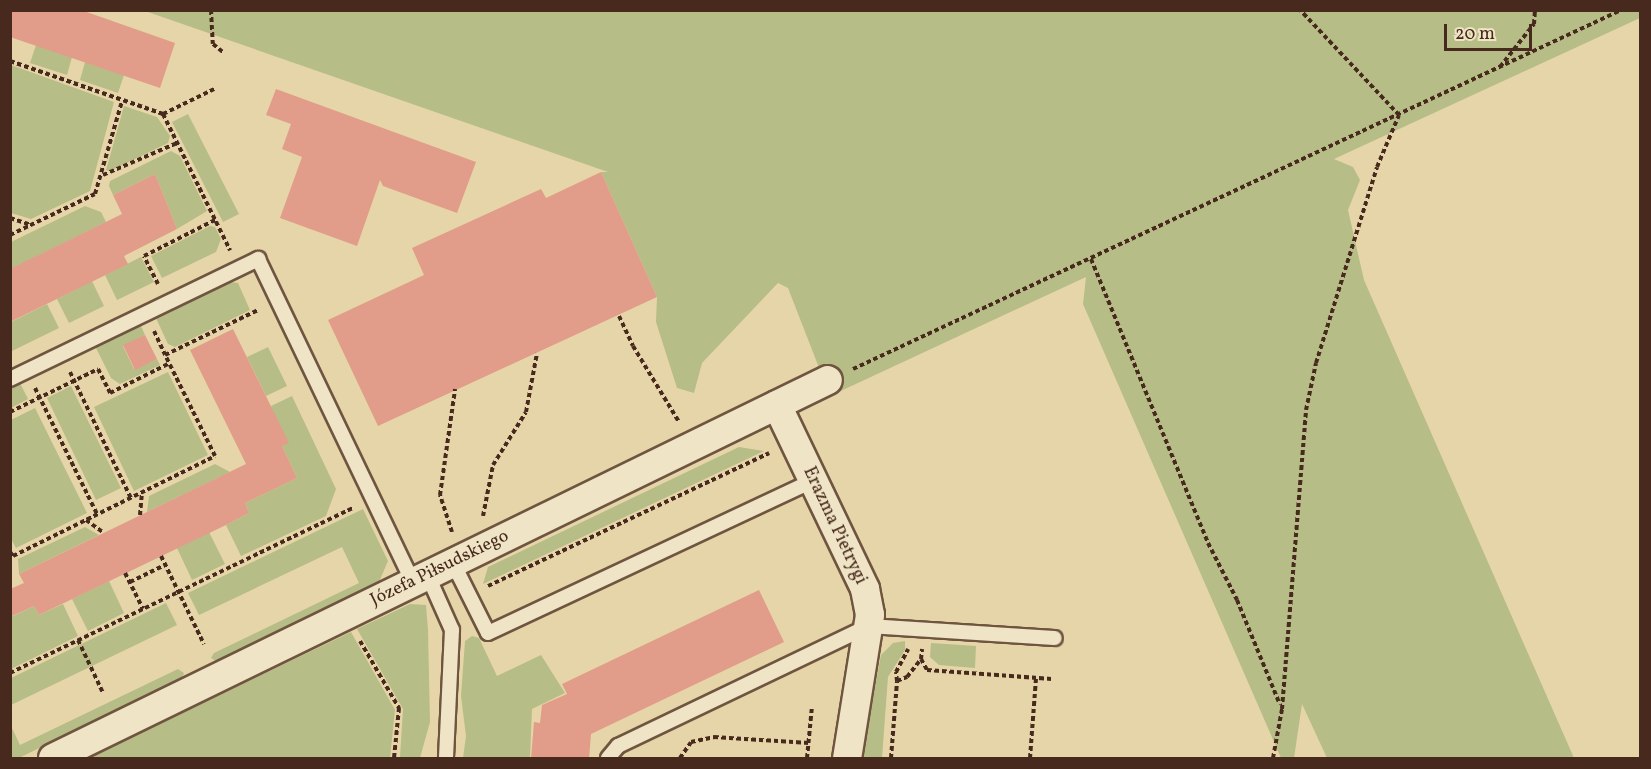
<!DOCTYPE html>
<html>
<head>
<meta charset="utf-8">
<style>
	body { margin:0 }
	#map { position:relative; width:1651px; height:769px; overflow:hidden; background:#e6d5a8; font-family:Vollkorn,serif }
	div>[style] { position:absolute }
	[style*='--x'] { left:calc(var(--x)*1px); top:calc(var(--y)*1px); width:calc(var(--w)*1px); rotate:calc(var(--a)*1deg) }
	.green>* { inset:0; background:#b7bd86 }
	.building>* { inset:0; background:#e19d89 }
	.path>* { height:4px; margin-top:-2px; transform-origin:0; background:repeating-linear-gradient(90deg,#472a1d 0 4.5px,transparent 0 7.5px) }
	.roads { filter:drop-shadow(2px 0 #6f5540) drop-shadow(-2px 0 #6f5540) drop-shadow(0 2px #6f5540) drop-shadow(0 -2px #6f5540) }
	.lane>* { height:14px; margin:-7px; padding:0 7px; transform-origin:7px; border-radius:7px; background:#efe4c6 }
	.street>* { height:28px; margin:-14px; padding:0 14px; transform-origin:14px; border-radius:14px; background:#efe4c6 }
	span { translate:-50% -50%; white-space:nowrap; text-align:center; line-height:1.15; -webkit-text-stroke:4.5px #efe4c6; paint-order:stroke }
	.street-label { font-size:18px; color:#472a1d }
	.frame { position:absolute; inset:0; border:12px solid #472a1d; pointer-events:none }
	.scale { position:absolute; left:1444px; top:24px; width:88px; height:27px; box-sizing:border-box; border:3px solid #472a1d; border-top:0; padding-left:8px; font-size:18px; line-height:21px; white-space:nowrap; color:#472a1d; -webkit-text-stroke:4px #efe4c6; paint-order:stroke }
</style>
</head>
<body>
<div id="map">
	<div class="green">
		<i style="clip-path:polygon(145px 11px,1640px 11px,1640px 18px,1334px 159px,1353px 167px,1360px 180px,1348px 210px,1364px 280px,1574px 758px,1327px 758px,1302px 704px,1294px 758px,1281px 758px,1083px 304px,1086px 277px,830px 396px,788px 288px,778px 283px,702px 363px,694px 393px,677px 388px,656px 322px,657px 297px,601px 172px,608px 172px)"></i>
		<i style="clip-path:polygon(36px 45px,72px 57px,67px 75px,30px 63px)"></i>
		<i style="clip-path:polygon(85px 62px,124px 75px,118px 93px,80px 80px)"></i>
		<i style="clip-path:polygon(11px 65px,114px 102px,90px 191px,31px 219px,11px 213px)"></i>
		<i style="clip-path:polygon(124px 106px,157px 117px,170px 136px,168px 143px,110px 171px,106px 170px)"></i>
		<i style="clip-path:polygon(188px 114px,239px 214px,223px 222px,172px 122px)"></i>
		<i style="clip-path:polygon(171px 151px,180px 156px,207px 211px,177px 229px,155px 174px,113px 195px,109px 186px,110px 181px)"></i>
		<i style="clip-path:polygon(85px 206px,101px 212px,106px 222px,11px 269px,11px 242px)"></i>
		<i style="clip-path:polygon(210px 226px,215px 227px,221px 239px,216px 252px,162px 278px,151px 256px)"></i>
		<i style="clip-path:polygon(141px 257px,154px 282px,117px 300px,105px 275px)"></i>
		<i style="clip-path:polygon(92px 281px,104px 306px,69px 323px,57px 299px)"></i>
		<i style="clip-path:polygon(230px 282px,238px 283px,250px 310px,175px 347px,168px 344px,155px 316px)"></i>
		<i style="clip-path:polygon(47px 304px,59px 328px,12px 351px,11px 322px)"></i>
		<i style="clip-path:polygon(140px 324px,145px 335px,123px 346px,134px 369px,157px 359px,160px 365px,120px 384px,111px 378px,95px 346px)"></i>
		<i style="clip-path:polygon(268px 347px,287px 386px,266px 396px,247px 357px)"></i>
		<i style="clip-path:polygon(168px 372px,208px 455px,134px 491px,94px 407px)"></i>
		<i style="clip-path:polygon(20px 383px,28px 399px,11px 408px,11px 388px)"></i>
		<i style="clip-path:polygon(71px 386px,121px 488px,96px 500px,47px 398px)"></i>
		<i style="clip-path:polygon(292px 396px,336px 489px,326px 516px,241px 556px,226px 525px,249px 513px,245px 503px,297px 478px,282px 446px,271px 406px)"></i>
		<i style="clip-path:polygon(35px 408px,87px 513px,16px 548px,10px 537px,11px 420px)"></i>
		<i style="clip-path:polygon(739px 447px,764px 451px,483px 584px,488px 567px)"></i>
		<i style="clip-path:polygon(215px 464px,230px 472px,147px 512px,149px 496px)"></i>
		<i style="clip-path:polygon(363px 509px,388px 561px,379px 582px,218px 662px,211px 658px,214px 653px,359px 583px,342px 547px,199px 615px,188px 593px)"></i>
		<i style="clip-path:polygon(85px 527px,99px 535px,19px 574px,18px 559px)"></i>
		<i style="clip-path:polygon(209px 532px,225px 564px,192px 580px,177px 548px)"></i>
		<i style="clip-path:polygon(109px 581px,124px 613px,88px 631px,72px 599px)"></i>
		<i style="clip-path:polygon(166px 603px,177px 625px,11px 705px,11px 678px)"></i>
		<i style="clip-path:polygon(63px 604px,78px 636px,11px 669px,11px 617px,34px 606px,39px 615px)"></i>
		<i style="clip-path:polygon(410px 604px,426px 605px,428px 630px,430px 722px,420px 758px,400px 757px,403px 709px,357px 629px)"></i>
		<i style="clip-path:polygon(351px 632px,395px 710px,390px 758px,88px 758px)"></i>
		<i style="clip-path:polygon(472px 636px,479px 638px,497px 676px,541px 655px,565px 693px,532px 709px,530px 758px,463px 758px,466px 736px,461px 696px,465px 641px)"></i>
		<i style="clip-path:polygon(905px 641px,905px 650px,888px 677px,882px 758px,862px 758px,881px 655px,893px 643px)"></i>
		<i style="clip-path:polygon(931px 643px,976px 646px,975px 668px,939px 665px,930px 657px)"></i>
		<i style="clip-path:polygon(178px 669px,184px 673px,182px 678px,21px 757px,11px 758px,11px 726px,20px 745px)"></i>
	</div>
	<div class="building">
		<i style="clip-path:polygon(10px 10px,81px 10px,175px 43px,160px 88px,10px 37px)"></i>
		<i style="clip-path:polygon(276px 89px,476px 162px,457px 213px,383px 186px,380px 180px,357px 246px,280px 218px,302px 157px,282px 149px,291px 124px,266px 115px)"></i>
		<i style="clip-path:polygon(601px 172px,657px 297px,378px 426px,328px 320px,424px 275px,412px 248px,541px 189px,546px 198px)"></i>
		<i style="clip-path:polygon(155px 174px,177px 229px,124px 256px,128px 264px,10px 322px,10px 269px,122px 214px,113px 195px)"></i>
		<i style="clip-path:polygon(233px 329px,289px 443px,282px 446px,297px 478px,245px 503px,249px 513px,226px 525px,39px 615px,34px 606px,10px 617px,10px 589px,24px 583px,19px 574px,246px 464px,190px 350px)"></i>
		<i style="clip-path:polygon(145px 335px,157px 359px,135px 370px,123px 345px)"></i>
		<i style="clip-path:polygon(759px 590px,784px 642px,591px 734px,589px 759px,531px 759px,534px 722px,540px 723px,542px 705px,567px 694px,562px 684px)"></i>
	</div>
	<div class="path">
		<i style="--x:211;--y:10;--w:34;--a:87"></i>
		<i style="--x:213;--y:44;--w:13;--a:39"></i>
		<i style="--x:10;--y:61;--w:162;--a:19.1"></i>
		<i style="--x:163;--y:114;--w:152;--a:63.8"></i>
		<i style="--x:1500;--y:67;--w:55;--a:-51.7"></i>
		<i style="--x:1534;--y:24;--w:14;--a:-86"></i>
		<i style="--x:163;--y:114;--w:57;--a:-26.1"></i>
		<i style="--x:103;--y:175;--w:81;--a:-23.4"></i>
		<i style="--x:10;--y:218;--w:22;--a:18"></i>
		<i style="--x:10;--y:235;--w:94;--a:-25.8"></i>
		<i style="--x:95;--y:194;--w:97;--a:-73.8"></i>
		<i style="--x:1091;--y:259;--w:307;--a:67.6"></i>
		<i style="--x:1208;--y:543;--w:64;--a:63"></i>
		<i style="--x:1237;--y:600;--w:113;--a:67.7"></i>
		<i style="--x:158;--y:284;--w:31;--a:-117"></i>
		<i style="--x:144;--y:256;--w:80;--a:-26.9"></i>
		<i style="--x:619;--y:316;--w:33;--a:65"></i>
		<i style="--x:633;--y:346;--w:89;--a:58.8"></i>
		<i style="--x:154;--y:331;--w:26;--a:65"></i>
		<i style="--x:853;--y:369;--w:848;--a:-25.05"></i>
		<i style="--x:70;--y:372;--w:140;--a:64.2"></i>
		<i style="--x:35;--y:388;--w:140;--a:63.8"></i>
		<i style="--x:10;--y:412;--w:98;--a:-26"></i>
		<i style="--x:98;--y:369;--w:27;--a:63"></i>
		<i style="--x:110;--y:393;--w:67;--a:-26.6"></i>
		<i style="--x:140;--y:515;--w:23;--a:-85"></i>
		<i style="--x:483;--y:516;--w:52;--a:-78.9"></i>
		<i style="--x:493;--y:465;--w:62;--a:-58.1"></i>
		<i style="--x:526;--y:412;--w:60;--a:-79.4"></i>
		<i style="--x:86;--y:520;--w:22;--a:36"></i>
		<i style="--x:452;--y:532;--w:39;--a:-108"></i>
		<i style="--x:440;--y:495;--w:107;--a:-81.9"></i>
		<i style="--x:10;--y:552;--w:5;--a:53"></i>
		<i style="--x:13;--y:556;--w:225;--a:-26.3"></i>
		<i style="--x:215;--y:456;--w:113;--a:-116.3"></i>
		<i style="--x:165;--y:355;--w:103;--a:-25.8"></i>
		<i style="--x:161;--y:556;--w:98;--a:64"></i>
		<i style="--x:125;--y:573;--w:40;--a:63.4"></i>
		<i style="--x:130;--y:582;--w:39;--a:-26"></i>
		<i style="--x:488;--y:586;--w:311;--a:-25.3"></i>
		<i style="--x:78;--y:640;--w:59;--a:64.7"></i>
		<i style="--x:360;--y:641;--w:78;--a:59.8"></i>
		<i style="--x:399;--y:708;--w:50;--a:95.7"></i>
		<i style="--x:921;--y:659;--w:13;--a:61"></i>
		<i style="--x:927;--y:670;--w:125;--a:4.1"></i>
		<i style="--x:10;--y:673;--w:381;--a:-25.7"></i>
		<i style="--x:897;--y:681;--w:9;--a:-96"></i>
		<i style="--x:896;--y:672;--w:26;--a:-62"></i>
		<i style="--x:680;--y:758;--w:19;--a:-55"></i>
		<i style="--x:691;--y:742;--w:24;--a:-12"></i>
		<i style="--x:714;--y:737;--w:95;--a:3.6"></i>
		<i style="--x:807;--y:758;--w:52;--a:-84.5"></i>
		<i style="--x:891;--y:758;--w:77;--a:-85.5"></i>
		<i style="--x:897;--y:681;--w:11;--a:-22"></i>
		<i style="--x:907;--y:677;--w:23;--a:-52"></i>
		<i style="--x:921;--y:659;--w:10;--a:-84"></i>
		<i style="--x:1030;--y:758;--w:80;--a:-85.7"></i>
		<i style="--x:1273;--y:758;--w:50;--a:-79.6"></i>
		<i style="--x:1282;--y:709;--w:300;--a:-85.4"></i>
		<i style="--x:1306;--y:410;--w:48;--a:-78"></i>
		<i style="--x:1316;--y:363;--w:205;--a:-72.7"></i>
		<i style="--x:1377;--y:167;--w:56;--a:-67.1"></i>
		<i style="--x:1399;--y:115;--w:144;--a:-133.3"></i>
	</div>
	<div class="roads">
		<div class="lane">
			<i style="--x:10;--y:379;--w:276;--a:-25.8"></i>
			<i style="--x:258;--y:259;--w:359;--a:64.4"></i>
			<i style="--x:453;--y:563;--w:78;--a:63.4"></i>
			<i style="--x:488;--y:633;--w:359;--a:-25.1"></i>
			<i style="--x:428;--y:576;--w:59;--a:66"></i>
			<i style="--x:452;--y:630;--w:128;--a:92.7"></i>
			<i style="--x:608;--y:758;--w:16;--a:-50"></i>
			<i style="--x:618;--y:746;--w:277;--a:-25.6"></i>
			<i style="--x:868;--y:626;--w:187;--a:3.7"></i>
		</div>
		<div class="street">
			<i style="--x:777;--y:405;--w:204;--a:64.4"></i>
			<i style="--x:865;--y:589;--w:26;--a:79"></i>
			<i style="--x:870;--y:615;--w:145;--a:99.1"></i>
			<i style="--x:53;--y:758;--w:862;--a:-26"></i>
		</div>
	</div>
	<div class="street-label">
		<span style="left:834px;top:526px;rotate:65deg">Erazma Pietrygi</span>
		<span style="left:440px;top:569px;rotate:-26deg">Józefa Piłsudskiego</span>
	</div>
	<div class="frame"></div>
	<div class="scale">20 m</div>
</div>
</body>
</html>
